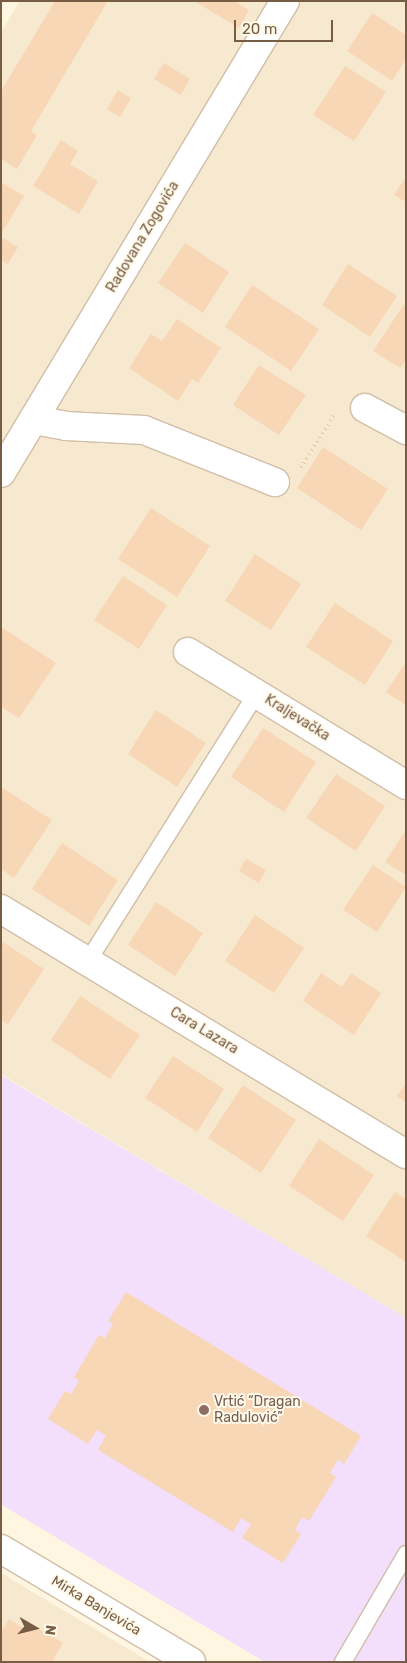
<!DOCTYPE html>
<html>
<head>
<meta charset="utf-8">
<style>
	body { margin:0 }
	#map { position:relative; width:407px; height:1663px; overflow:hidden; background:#fff6e1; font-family:Rubik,sans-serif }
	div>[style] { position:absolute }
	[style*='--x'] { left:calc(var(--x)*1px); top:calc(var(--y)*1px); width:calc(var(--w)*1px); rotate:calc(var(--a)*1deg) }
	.residential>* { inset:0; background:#f7e9cf }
	.education>* { inset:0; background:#f3defb }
	.building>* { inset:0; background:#f7d7b6 }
	.path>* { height:3px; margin-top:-1.5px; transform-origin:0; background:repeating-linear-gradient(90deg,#dcba99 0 1px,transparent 0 5px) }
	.roads { filter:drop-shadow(1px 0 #d1bea7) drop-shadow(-1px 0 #d1bea7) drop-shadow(0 1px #d1bea7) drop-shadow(0 -1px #d1bea7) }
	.service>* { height:16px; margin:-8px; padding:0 8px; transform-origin:8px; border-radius:8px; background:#fff }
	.minor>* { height:28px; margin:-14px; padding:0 14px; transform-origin:14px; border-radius:14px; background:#fff }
	.dots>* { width:14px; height:14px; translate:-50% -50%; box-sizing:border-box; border:2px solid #fff9ea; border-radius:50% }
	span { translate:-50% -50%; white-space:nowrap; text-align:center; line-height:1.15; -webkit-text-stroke:4px #fff9ea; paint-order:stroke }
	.street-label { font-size:14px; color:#785d45 }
	.education-label { font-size:14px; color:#785e54 }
	.left { translate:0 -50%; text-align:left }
	.frame { position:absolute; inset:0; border:2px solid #785d45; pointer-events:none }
	.north { position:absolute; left:10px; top:1603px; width:50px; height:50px; -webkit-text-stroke:4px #fff9ea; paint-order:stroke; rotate:98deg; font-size:14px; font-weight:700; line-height:20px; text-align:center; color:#785d45 }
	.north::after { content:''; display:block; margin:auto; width:18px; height:22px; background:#785d45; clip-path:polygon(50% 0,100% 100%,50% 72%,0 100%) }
	.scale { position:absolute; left:234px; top:20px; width:99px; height:22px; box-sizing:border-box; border:2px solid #785d45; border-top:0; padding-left:6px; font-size:15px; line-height:18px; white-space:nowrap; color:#785d45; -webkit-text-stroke:4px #fff9ea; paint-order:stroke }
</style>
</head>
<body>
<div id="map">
	<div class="residential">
		<i style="clip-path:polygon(20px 1px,406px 1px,406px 1318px,1px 1074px,1px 32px)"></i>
		<i style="clip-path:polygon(1px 1573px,150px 1662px,1px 1662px)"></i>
	</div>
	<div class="education">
		<i style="clip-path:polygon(1px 1075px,406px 1318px,406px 1662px,265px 1662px,2px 1505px)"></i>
	</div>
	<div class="building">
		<i style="clip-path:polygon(55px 1px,108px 1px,31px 131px,37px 135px,17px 169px,1px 159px,1px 91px)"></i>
		<i style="clip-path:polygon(194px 1px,234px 1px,249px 10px,239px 28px)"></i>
		<i style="clip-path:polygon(372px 13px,406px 35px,406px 59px,392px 81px,347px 51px)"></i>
		<i style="clip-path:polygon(164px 63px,190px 79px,181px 95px,154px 79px)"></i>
		<i style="clip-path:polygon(345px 66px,386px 92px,354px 141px,313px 115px)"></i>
		<i style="clip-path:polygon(118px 90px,131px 98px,120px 117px,107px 109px)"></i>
		<i style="clip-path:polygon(61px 140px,78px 151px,70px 164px,98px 181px,79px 214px,33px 186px)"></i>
		<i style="clip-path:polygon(406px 177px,406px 202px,394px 195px)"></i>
		<i style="clip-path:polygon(1px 182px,24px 196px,1px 234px)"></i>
		<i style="clip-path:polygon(1px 237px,18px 247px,8px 264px,1px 260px)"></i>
		<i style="clip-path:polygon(185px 243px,229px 272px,203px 313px,158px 283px)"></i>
		<i style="clip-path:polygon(348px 264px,397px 296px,370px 337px,322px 305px)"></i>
		<i style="clip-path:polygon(252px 285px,319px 329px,291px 371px,225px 327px)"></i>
		<i style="clip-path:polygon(406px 301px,406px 360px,400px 368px,373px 351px)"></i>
		<i style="clip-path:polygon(177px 319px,221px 348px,198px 383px,192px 379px,178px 401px,129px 368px,151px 334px,162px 341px)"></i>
		<i style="clip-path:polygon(259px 365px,306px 395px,279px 435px,233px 405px)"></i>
		<i style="clip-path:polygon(323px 447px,388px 489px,361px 530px,297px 488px)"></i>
		<i style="clip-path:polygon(151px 508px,210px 546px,177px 597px,118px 559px)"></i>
		<i style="clip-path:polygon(255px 554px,301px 584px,271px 630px,225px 601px)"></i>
		<i style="clip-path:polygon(123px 576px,167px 605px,139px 649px,94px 620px)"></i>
		<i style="clip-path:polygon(335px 603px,393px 641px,365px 685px,306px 647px)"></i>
		<i style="clip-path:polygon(1px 627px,56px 663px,19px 718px,1px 707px)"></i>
		<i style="clip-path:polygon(406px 662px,406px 705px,386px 692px)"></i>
		<i style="clip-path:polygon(156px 710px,206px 743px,177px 787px,128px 754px)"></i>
		<i style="clip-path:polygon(263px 728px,316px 762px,284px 812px,231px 777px)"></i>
		<i style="clip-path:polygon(336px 774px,385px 806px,356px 851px,306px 818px)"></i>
		<i style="clip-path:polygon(1px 787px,52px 820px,14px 878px,1px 869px)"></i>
		<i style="clip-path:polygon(406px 830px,406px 875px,385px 862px)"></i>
		<i style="clip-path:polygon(62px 843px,118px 880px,89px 926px,32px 889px)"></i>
		<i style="clip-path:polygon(246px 859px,266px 870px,259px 883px,239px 871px)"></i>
		<i style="clip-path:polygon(373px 865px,406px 887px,377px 932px,343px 910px)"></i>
		<i style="clip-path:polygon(156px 902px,203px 933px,175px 976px,128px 945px)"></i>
		<i style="clip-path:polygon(255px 915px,304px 948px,274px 993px,225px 961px)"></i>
		<i style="clip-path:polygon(1px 941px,44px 969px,8px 1024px,1px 1020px)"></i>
		<i style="clip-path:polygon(321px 973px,342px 987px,351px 973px,381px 993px,354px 1035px,303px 1001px)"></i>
		<i style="clip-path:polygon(80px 996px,140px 1035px,110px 1079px,51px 1040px)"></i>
		<i style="clip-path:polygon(173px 1056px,224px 1089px,197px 1132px,145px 1098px)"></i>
		<i style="clip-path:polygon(406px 1083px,406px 1102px,397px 1096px)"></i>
		<i style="clip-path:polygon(243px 1085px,296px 1120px,261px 1173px,208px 1138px)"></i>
		<i style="clip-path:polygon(319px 1139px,374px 1175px,343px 1221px,289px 1186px)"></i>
		<i style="clip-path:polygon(395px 1192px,406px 1199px,406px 1262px,366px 1236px)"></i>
		<i style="clip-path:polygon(126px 1292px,361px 1436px,344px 1464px,338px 1459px,330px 1473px,336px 1477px,309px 1521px,302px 1517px,295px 1530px,301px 1534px,283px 1563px,242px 1538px,251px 1524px,241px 1518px,233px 1532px,98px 1450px,106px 1436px,97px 1430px,88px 1444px,48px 1419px,65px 1391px,71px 1394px,79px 1381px,74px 1377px,99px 1335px,105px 1338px,113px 1324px,108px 1321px)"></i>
		<i style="clip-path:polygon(9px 1619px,25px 1629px,29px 1623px,63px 1643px,52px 1662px,1px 1662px,1px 1632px)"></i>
	</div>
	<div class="path">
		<i style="--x:301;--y:467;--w:64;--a:-57.8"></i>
	</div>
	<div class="roads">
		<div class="service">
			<i style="--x:88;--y:961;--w:315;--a:-57.8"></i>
			<i style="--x:343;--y:1662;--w:125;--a:-59.7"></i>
		</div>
		<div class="minor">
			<i style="--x:365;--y:408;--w:47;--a:28.2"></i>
			<i style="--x:33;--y:420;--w:34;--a:10"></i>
			<i style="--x:66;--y:426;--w:78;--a:2.9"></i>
			<i style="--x:144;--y:430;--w:141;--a:21.7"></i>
			<i style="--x:1;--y:473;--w:551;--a:-58.96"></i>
			<i style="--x:188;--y:652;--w:255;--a:31.4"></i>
			<i style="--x:1;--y:909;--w:473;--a:31.2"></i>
			<i style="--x:1;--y:1549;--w:221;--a:30.7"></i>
		</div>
	</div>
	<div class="dots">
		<i style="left:204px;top:1410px;background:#8d6e63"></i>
	</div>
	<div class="street-label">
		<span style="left:143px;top:237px;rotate:-59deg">Radovana Zogovića</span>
		<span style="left:297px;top:718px;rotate:32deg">Kraljevačka</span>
		<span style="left:204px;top:1031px;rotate:31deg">Cara Lazara</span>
		<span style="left:96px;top:1606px;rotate:31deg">Mirka Banjevića</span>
	</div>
	<div class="education-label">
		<span class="left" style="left:214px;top:1410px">Vrtić “Dragan<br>Radulović”</span>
	</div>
	<div class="frame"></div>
	<div class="north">N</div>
	<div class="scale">20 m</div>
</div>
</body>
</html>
